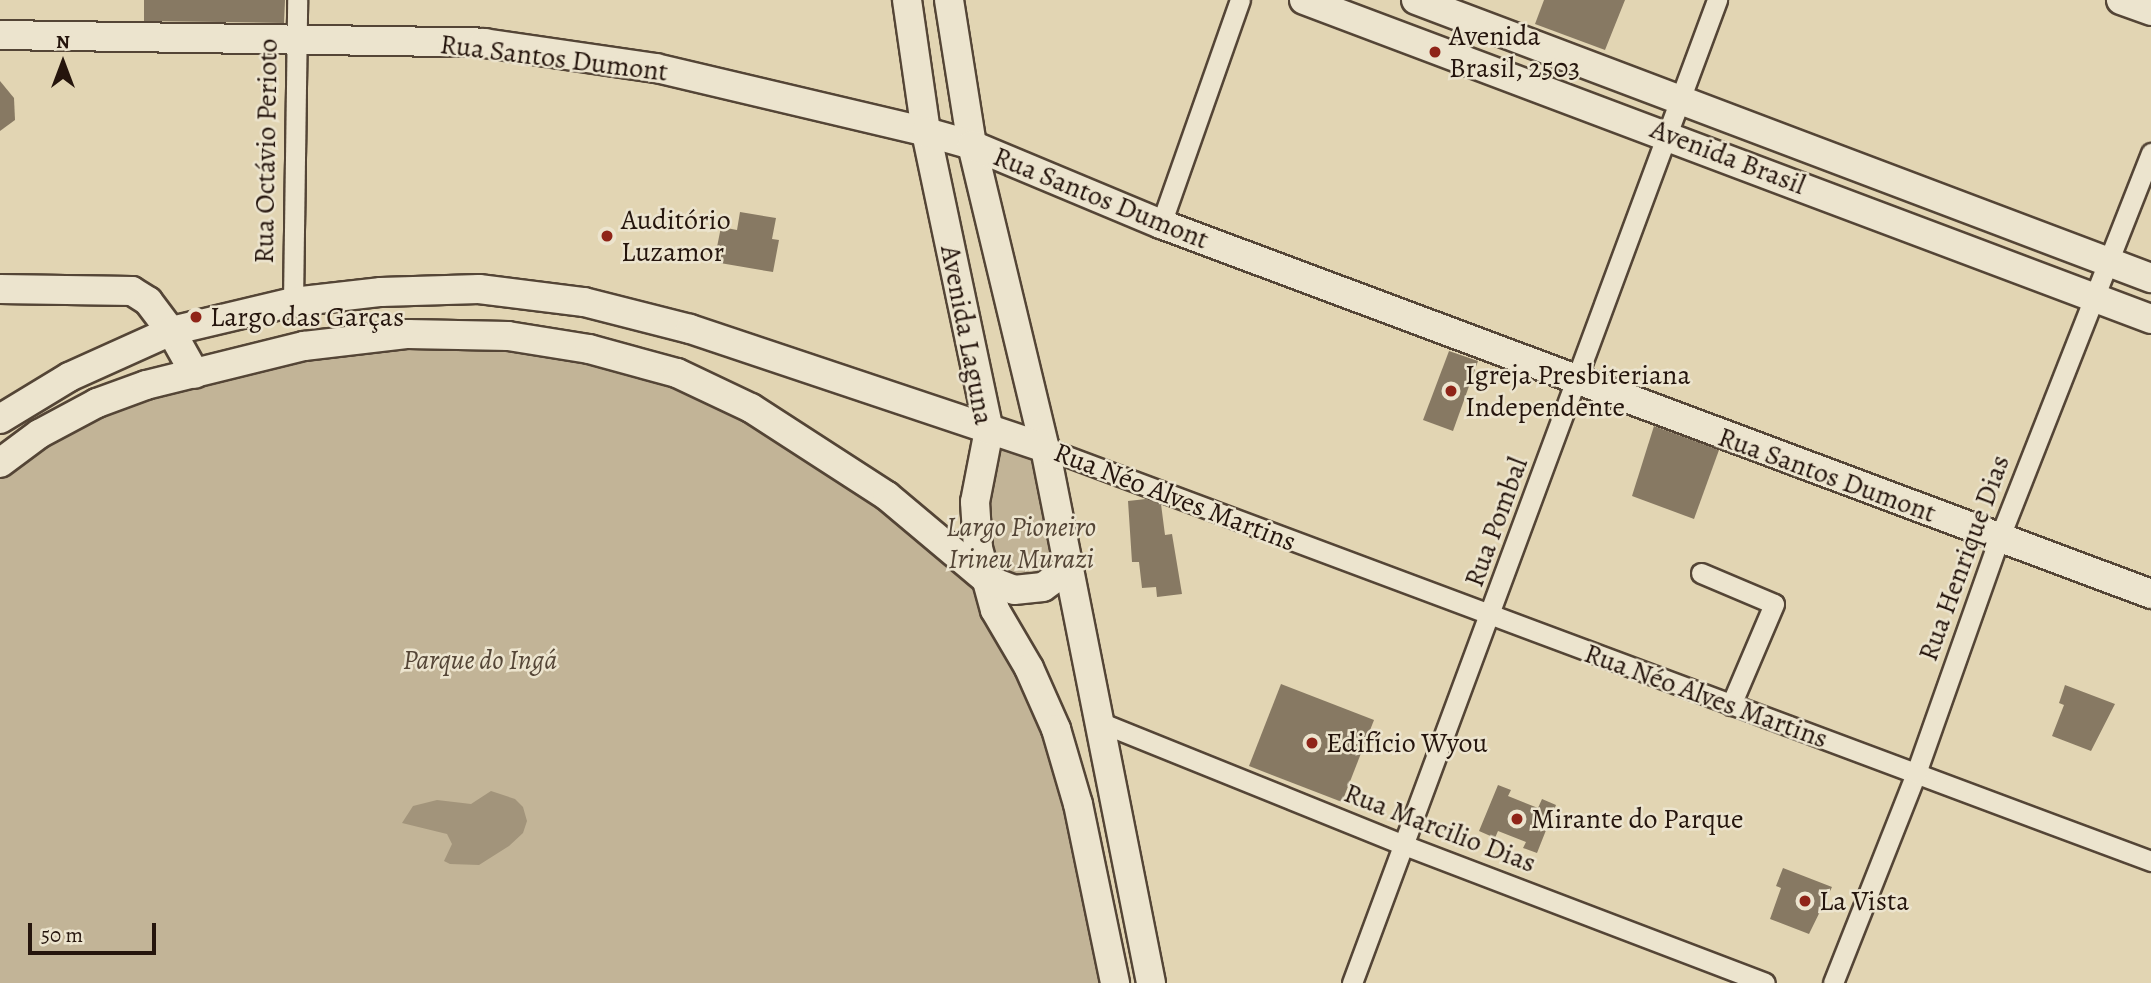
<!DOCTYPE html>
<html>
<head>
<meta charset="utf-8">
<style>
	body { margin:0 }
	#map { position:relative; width:2151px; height:983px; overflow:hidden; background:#e2d5b3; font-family:Alegreya,serif }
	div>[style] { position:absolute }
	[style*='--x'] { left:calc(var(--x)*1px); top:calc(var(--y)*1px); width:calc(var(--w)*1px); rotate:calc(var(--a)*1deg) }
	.green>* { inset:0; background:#c2b497 }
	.water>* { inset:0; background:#a2947b }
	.building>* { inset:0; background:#877963 }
	.roads { filter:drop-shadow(2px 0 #544536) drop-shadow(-2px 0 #544536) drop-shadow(0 2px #544536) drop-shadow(0 -2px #544536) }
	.street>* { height:19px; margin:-9.5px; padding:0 9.5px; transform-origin:9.5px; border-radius:9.5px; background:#ece4ce }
	.secondary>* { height:28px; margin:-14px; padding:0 14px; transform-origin:14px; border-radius:14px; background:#ece4ce }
	.dots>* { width:19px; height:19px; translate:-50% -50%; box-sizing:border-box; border:4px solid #ece4ce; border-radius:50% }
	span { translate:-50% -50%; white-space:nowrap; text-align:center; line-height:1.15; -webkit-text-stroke:5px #ece4ce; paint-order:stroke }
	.poi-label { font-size:28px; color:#25150d }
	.left { translate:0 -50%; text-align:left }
	.street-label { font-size:28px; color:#25150d }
	.park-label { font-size:28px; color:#544536; font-style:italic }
	.north { position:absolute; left:28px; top:28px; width:70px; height:70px; -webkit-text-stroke:5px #ece4ce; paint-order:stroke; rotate:0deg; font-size:19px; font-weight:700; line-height:28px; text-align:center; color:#25150d }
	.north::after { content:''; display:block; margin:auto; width:24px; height:32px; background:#25150d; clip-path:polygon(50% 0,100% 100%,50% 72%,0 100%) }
	.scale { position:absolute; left:28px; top:923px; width:128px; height:32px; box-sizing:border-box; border:4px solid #25150d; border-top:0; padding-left:9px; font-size:21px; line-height:24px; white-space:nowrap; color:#25150d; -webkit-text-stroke:5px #ece4ce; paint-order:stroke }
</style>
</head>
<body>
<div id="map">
	<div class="green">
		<i style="clip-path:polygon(408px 334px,677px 373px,985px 578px,989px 430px,1045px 448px,1068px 569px,1043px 587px,987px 579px,1029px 668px,1115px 983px,0 983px,0 472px,146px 390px)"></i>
	</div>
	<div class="water">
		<i style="clip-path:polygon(491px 791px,515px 799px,523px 807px,527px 821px,523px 833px,509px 846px,479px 865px,450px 864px,444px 861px,452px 844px,447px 834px,402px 823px,413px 806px,437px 800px,471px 804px)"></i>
	</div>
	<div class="building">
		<i style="clip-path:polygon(144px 0,285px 0,284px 23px,144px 21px)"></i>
		<i style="clip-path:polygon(1544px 0,1625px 0,1605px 50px,1535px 24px)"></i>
		<i style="clip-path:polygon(0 81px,14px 98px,15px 120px,0 131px)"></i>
		<i style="clip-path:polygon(740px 212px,776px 218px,772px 239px,779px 240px,773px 272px,720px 263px,721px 258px,715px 257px,721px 227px,737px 230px)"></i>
		<i style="clip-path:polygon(1449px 351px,1478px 361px,1453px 431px,1423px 420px)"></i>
		<i style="clip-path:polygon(1654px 426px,1719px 450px,1694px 519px,1632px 496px)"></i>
		<i style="clip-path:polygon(1146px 499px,1161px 504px,1165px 535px,1172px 534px,1182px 594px,1157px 597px,1156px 587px,1142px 588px,1139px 562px,1132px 562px,1128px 501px)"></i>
		<i style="clip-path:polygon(1281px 684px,1374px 720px,1342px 802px,1249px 766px)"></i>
		<i style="clip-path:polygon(2065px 685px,2115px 704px,2091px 751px,2052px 736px,2064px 705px,2059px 703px)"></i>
		<i style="clip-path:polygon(1498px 785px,1511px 790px,1508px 796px,1538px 808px,1542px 799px,1556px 805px,1537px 853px,1523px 848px,1526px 842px,1498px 831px,1495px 838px,1479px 831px)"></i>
		<i style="clip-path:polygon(1783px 868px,1832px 887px,1809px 934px,1770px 919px,1781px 888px,1776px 886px)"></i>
	</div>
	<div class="roads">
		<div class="street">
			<i style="--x:1161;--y:224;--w:238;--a:-70.6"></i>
			<i style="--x:293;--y:302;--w:302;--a:-89.2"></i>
			<i style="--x:1045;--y:448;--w:1181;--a:20.48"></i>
			<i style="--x:1701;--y:573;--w:79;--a:23"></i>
			<i style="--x:1774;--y:604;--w:110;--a:113.1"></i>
			<i style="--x:1097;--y:721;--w:331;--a:22"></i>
			<i style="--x:1404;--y:845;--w:386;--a:20.9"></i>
			<i style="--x:1352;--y:983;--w:1049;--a:-69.63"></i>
			<i style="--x:1833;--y:983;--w:226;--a:-68.4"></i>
			<i style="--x:1916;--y:773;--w:248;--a:-70.5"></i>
			<i style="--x:1999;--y:539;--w:415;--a:-68.5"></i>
		</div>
		<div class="secondary">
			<i style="--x:907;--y:0;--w:133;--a:81.8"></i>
			<i style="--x:926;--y:132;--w:305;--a:78.1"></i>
			<i style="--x:989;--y:430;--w:73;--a:101"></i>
			<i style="--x:975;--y:502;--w:46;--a:86.3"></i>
			<i style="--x:978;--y:548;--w:64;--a:74.7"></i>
			<i style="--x:995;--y:610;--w:67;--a:59.6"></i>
			<i style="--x:1029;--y:668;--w:67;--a:66.1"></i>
			<i style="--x:1056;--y:729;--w:78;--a:73.7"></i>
			<i style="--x:1078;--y:804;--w:183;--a:78.3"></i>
			<i style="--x:949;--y:0;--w:147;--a:81"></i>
			<i style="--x:972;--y:145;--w:312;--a:76.5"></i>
			<i style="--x:1045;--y:448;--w:545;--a:78.79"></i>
			<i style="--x:1304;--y:0;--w:905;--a:20.64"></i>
			<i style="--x:1416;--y:0;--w:786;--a:20.72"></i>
			<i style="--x:2121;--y:0;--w:32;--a:20"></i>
			<i style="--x:0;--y:35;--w:484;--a:0.9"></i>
			<i style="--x:484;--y:43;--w:174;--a:8.3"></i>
			<i style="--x:656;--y:68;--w:277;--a:13.3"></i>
			<i style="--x:926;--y:132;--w:48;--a:15.8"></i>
			<i style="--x:972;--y:145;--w:205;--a:22.7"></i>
			<i style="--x:1161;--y:224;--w:1057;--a:20.49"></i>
			<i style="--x:0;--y:289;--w:132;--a:0.9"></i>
			<i style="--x:132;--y:291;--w:19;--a:32"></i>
			<i style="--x:148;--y:301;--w:38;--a:53"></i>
			<i style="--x:171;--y:331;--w:49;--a:60.8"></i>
			<i style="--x:0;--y:419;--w:81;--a:-31.3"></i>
			<i style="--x:69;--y:377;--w:112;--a:-24.3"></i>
			<i style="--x:171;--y:331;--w:125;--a:-13.4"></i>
			<i style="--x:293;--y:302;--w:89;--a:-6.5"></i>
			<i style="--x:381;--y:292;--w:98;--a:-1.8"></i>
			<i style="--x:479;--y:289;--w:106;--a:7.1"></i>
			<i style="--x:584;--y:302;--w:109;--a:14.3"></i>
			<i style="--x:690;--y:329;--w:374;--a:18.5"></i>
			<i style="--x:0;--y:463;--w:49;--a:-36.6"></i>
			<i style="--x:39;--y:434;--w:66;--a:-28.1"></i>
			<i style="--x:97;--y:403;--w:52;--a:-20.2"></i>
			<i style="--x:146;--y:385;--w:163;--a:-13.9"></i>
			<i style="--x:304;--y:346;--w:105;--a:-6.6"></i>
			<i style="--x:408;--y:334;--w:100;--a:1.1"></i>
			<i style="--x:508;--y:336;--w:82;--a:9.1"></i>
			<i style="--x:589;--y:349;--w:91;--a:15.3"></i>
			<i style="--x:677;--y:373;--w:82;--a:25.3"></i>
			<i style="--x:751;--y:408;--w:162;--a:32.9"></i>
			<i style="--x:887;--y:496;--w:129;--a:40"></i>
			<i style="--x:986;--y:579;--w:30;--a:21"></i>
			<i style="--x:1014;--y:590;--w:29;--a:-6"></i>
			<i style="--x:1043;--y:587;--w:31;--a:-36"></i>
		</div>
	</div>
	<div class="dots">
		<i style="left:1435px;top:52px;background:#8f2418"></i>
		<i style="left:607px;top:236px;background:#8f2418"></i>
		<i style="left:196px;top:317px;background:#8f2418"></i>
		<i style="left:1451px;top:391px;background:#8f2418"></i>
		<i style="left:1312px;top:743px;background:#8f2418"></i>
		<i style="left:1517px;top:819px;background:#8f2418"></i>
		<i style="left:1805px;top:901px;background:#8f2418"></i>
	</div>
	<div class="poi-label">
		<span class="left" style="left:1449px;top:52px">Avenida<br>Brasil, 2503</span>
		<span class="left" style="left:621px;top:236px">Auditório<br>Luzamor</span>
		<span class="left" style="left:210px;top:317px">Largo das Garças</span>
		<span class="left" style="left:1465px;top:391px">Igreja Presbiteriana<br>Independente</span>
		<span class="left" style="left:1326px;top:743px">Edifício Wyou</span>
		<span class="left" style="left:1531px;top:819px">Mirante do Parque</span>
		<span class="left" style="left:1819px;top:901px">La Vista</span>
	</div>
	<div class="street-label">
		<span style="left:554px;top:58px;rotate:7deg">Rua Santos Dumont</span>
		<span style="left:266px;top:151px;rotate:-89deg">Rua Octávio Perioto</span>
		<span style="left:1728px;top:157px;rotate:21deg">Avenida Brasil</span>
		<span style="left:1101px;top:198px;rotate:22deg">Rua Santos Dumont</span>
		<span style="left:967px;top:335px;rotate:79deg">Avenida Laguna</span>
		<span style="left:1827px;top:475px;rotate:20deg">Rua Santos Dumont</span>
		<span style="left:1175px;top:497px;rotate:21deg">Rua Néo Alves Martins</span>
		<span style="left:1496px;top:522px;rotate:-70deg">Rua Pombal</span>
		<span style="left:1964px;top:558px;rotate:-70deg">Rua Henrique Dias</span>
		<span style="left:1706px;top:696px;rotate:20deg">Rua Néo Alves Martins</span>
		<span style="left:1440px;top:828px;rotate:21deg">Rua Marcilio Dias</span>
	</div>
	<div class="park-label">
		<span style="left:1021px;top:543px">Largo Pioneiro<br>Irineu Murazi</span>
		<span style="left:480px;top:660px">Parque do Ingá</span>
	</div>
	<div class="north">N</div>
	<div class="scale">50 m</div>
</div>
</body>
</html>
